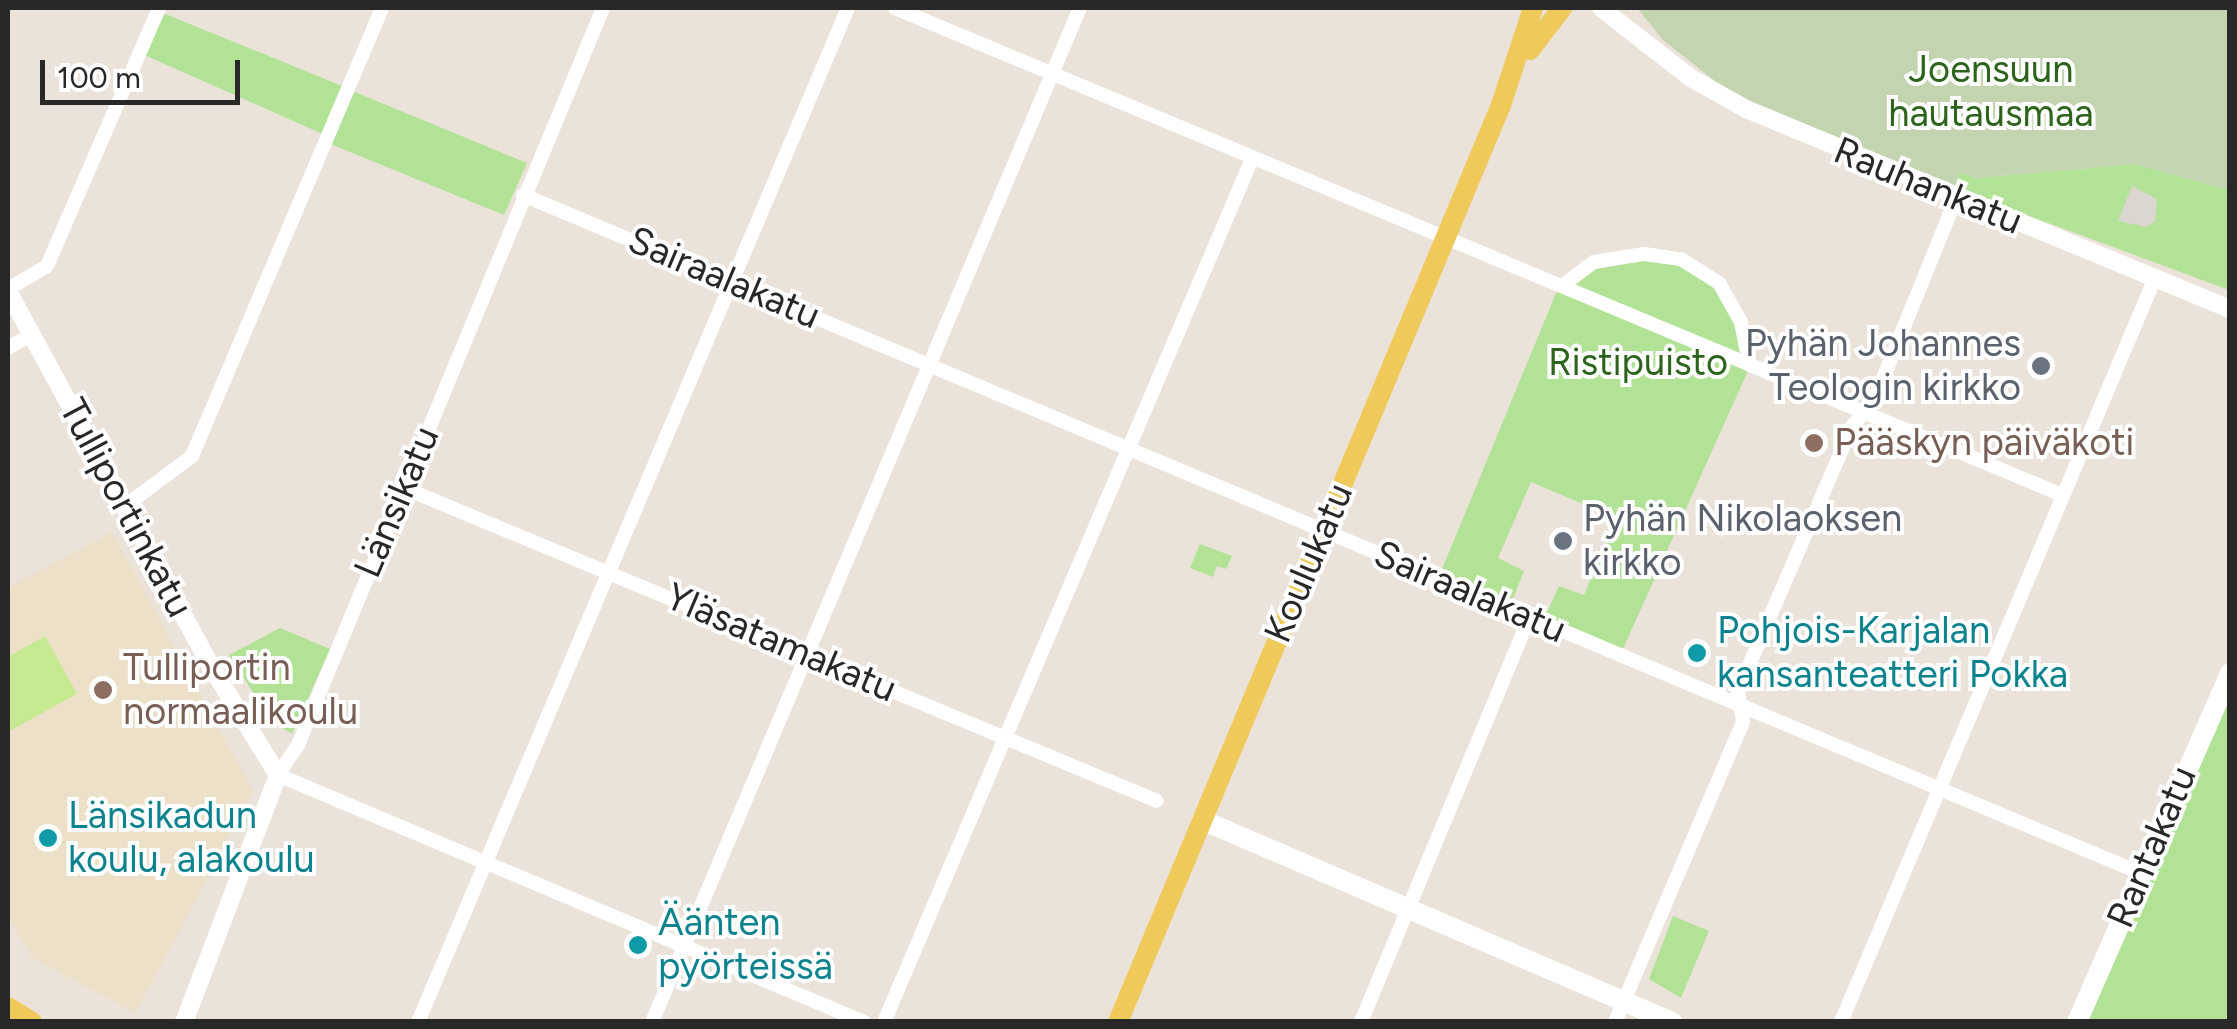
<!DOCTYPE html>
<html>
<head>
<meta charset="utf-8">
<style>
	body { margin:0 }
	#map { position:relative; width:2237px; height:1029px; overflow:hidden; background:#ebe3da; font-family:Figtree,sans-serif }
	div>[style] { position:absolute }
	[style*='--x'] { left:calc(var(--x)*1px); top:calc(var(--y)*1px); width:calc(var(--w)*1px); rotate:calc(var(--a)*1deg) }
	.education>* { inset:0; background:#ede0c9 }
	.green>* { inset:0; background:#b1e296 }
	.cemetery>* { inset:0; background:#c3d4b1 }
	.pitch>* { inset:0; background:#c6e991 }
	.plaza>* { inset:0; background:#dbd6d0 }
	.minor>* { height:14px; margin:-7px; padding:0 7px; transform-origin:7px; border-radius:7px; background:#fff }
	.tertiary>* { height:18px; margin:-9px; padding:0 9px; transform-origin:9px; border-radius:9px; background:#fff }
	.secondary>* { height:20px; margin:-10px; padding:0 10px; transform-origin:10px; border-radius:10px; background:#fff }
	.primary>* { height:20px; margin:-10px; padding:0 10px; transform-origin:10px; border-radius:10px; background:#efc95a }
	.dots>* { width:28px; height:28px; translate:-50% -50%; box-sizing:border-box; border:5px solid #fff; border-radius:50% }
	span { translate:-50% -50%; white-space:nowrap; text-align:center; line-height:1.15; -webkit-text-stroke:8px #fff; paint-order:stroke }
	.park-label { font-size:38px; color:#2b641a }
	.street-label { font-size:38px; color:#282828 }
	.worship-label { font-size:38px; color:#5b616d }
	.right { translate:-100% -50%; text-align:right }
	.left { translate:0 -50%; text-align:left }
	.education-label { font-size:38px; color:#785e54 }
	.culture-label { font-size:38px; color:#0d838f }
	.frame { position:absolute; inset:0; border:10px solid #282828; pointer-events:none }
	.scale { position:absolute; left:40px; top:60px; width:200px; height:45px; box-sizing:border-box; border:5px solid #282828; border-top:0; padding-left:12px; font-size:30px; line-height:35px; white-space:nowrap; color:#282828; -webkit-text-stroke:8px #fff; paint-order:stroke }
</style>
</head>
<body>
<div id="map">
	<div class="education">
		<i style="clip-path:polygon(112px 532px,253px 791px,136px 1013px,33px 959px,8px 917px,8px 588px)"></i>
	</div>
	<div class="green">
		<i style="clip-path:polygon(158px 11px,347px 88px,327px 136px,140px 53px)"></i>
		<i style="clip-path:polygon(350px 90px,527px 163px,504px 215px,328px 143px)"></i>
		<i style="clip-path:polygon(2135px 164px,2229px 190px,2229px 290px,1954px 188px,1960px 172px,1976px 178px)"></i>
		<i style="clip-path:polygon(1644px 248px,1683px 252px,1720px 279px,1752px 362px,1622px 651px,1544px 619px,1559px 586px,1584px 595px,1616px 518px,1531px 482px,1498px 558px,1524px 571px,1511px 604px,1440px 574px,1561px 281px)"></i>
		<i style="clip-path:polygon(1200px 544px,1232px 556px,1226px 569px,1217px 566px,1213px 577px,1190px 568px)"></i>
		<i style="clip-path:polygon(280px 628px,330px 649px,292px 734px,271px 720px,229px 655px)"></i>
		<i style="clip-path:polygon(2229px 699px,2229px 1021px,2088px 1022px,2142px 893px)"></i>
		<i style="clip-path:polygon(1673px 916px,1709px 931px,1681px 998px,1649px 979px)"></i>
	</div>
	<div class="cemetery">
		<i style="clip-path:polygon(1637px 8px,2229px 8px,2229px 190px,2135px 164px,1976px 178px,1960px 172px,1954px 188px,1739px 100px,1663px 40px)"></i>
	</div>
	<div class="pitch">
		<i style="clip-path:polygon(45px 636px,77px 694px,8px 732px,8px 657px)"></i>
	</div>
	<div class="plaza">
		<i style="clip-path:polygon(2132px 186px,2157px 199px,2155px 222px,2146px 227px,2118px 221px)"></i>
	</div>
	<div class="minor">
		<i style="--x:603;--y:8;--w:798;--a:112.48"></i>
		<i style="--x:298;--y:745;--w:36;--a:124"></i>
		<i style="--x:278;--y:775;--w:636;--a:22.86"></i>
		<i style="--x:895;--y:8;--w:1265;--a:22.65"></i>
		<i style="--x:523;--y:195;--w:1754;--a:22.74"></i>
		<i style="--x:1562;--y:286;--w:40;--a:-37"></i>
		<i style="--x:1594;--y:262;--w:51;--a:-9.1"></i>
		<i style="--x:1644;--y:254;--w:37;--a:8"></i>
		<i style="--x:1681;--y:259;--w:45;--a:32.3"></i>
		<i style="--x:1719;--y:283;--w:45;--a:60.6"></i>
		<i style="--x:1741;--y:322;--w:43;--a:79.2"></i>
		<i style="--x:8;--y:289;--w:45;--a:-30.5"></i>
		<i style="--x:47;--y:266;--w:281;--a:-66.5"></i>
		<i style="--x:8;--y:348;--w:28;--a:-30"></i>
		<i style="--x:404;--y:488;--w:815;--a:22.57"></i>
		<i style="--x:125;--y:506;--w:84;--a:-36.7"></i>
		<i style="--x:192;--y:456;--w:487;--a:-67"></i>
		<i style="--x:418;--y:1022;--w:1101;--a:-67.02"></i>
		<i style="--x:652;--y:1022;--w:1101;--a:-67.12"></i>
		<i style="--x:884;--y:1022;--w:938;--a:-66.91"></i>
		<i style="--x:1361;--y:1022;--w:439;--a:-67.4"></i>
		<i style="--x:1615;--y:1022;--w:326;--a:-66.9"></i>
		<i style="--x:1743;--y:722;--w:31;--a:-99"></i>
		<i style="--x:1738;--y:691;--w:288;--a:-66.7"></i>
		<i style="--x:1852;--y:426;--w:31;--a:-48"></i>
		<i style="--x:1873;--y:403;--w:220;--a:-67.9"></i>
		<i style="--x:1841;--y:1022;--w:808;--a:-67.12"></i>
	</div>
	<div class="tertiary">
		<i style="--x:1601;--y:8;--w:114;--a:37.9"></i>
		<i style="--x:1691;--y:78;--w:63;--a:29.4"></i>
		<i style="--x:1746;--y:109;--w:524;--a:22.45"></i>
		<i style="--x:8;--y:291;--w:425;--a:61.6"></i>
		<i style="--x:210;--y:665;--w:129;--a:58.3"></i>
		<i style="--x:278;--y:775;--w:264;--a:110.8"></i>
	</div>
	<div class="secondary">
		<i style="--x:1202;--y:820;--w:512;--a:23.26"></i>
		<i style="--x:2077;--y:1022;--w:381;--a:-66.3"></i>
	</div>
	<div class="primary">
		<i style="--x:1530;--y:50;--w:53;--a:-52.7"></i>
		<i style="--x:8;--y:1007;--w:28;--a:32"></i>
		<i style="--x:1118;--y:1022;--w:994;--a:-67.33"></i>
		<i style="--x:1501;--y:105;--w:102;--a:-71.7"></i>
	</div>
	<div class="dots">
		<i style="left:2041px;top:366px;background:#6b7280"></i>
		<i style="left:1814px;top:443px;background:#8d6e63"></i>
		<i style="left:1563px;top:541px;background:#6b7280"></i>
		<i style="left:1697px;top:653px;background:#0f9aa8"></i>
		<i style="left:103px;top:690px;background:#8d6e63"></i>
		<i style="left:48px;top:838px;background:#0f9aa8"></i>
		<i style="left:638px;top:945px;background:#0f9aa8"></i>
	</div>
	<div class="park-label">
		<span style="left:1991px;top:92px">Joensuun<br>hautausmaa</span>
		<span style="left:1638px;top:363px">Ristipuisto</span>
	</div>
	<div class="street-label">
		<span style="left:1928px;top:186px;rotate:22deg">Rauhankatu</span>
		<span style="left:724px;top:278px;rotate:23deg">Sairaalakatu</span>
		<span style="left:397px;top:502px;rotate:-67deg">Länsikatu</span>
		<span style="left:126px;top:508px;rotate:62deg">Tulliportinkatu</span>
		<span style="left:1309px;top:563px;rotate:-67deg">Koulukatu</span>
		<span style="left:1470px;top:592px;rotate:23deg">Sairaalakatu</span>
		<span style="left:781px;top:643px;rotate:23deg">Yläsatamakatu</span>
		<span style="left:2152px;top:847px;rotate:-67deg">Rantakatu</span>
	</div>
	<div class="worship-label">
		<span class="right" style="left:2021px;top:366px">Pyhän Johannes<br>Teologin kirkko</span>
		<span class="left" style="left:1583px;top:541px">Pyhän Nikolaoksen<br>kirkko</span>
	</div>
	<div class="education-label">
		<span class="left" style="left:1834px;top:443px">Pääskyn päiväkoti</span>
		<span class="left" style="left:123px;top:690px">Tulliportin<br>normaalikoulu</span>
	</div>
	<div class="culture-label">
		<span class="left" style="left:1717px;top:653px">Pohjois-Karjalan<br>kansanteatteri Pokka</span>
		<span class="left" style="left:68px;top:838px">Länsikadun<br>koulu, alakoulu</span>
		<span class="left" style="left:658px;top:945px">Äänten<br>pyörteissä</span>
	</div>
	<div class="frame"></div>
	<div class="scale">100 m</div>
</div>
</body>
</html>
